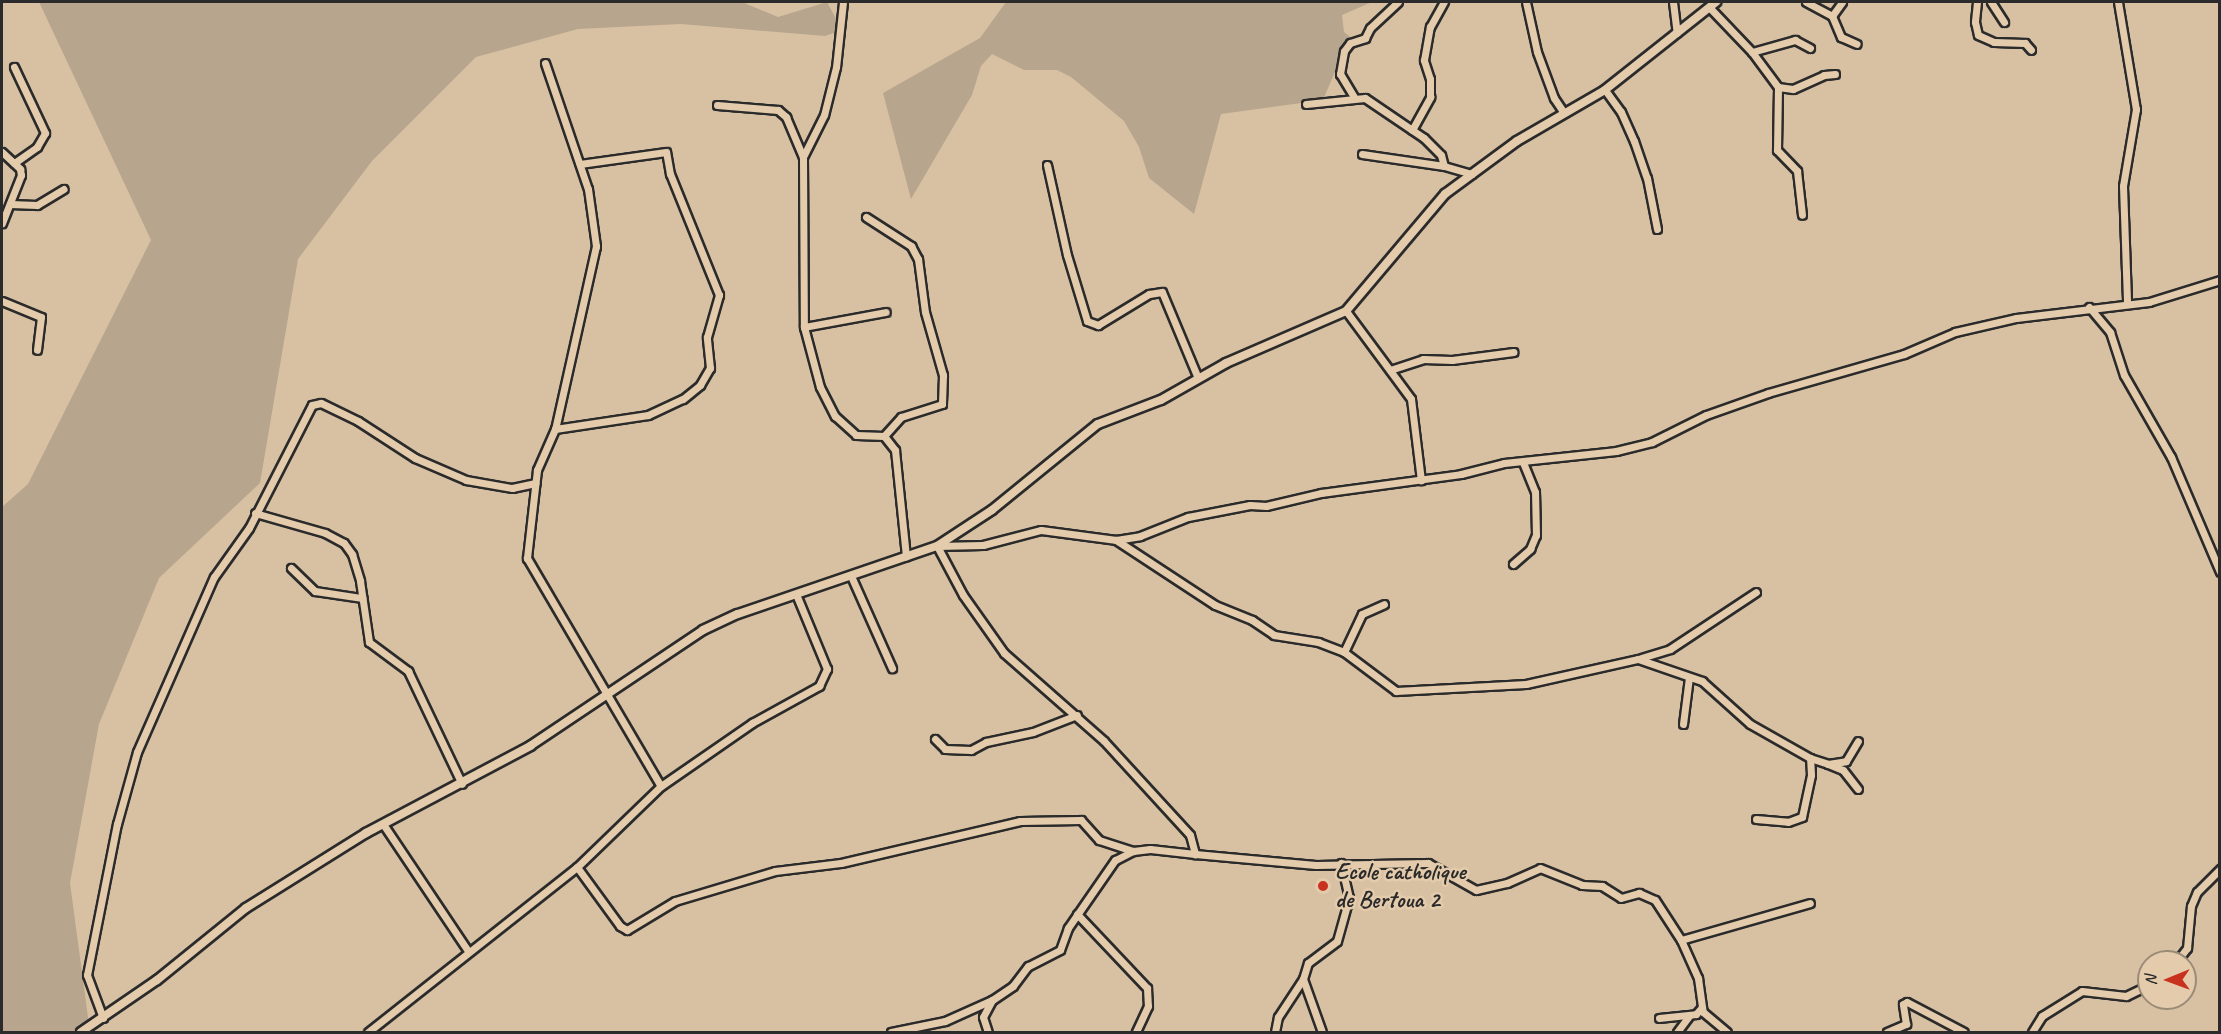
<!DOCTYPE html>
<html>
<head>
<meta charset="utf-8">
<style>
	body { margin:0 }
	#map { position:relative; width:2221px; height:1034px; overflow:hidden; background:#d8c1a3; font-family:Caveat,sans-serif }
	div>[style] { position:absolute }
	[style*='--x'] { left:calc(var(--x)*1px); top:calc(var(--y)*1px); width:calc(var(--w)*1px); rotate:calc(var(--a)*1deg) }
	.green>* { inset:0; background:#b8a58d }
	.roads { filter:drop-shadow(2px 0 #2b2b2b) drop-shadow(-2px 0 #2b2b2b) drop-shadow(0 2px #2b2b2b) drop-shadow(0 -2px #2b2b2b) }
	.minor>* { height:7px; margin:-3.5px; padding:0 3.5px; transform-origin:3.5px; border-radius:3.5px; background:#e3cbab }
	.tertiary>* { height:8px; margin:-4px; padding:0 4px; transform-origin:4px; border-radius:4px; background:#e3cbab }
	.dots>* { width:16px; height:16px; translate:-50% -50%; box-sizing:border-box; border:3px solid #e3cbab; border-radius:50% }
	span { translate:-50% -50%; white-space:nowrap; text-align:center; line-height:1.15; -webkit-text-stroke:5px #e3cbab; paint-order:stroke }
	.poi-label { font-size:24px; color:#2b2b2b; font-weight:700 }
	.left { translate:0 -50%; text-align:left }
	.frame { position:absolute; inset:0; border:3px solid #2b2b2b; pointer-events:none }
	.north { position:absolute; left:2137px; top:950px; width:60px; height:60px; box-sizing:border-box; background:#e3cbab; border:2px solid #998b78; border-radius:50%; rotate:269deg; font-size:16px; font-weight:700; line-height:24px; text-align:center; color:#2b2b2b }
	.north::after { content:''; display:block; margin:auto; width:21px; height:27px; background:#c8321e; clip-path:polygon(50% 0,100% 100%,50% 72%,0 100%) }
</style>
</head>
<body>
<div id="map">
	<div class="green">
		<i style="clip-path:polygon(39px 2px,742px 2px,778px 17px,827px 2px,842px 30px,825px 36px,681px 24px,578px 29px,476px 57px,372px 161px,298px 259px,260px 483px,159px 578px,99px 724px,70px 883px,90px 1032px,2px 1032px,2px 507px,28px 484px,151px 240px)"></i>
		<i style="clip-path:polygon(1006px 2px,1372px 2px,1342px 15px,1344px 32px,1359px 44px,1337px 67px,1323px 100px,1221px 114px,1194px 214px,1149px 178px,1139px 147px,1124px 121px,1071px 77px,1057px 70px,1024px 70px,992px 54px,981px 66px,972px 95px,911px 199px,883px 93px,980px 38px)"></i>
	</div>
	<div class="roads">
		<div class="minor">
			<i style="--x:843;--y:2;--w:65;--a:96.1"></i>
			<i style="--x:836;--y:67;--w:49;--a:104"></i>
			<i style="--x:824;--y:115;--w:47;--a:116.6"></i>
			<i style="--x:803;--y:157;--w:170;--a:89.7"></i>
			<i style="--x:804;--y:327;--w:62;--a:75.1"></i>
			<i style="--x:820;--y:387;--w:33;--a:63"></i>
			<i style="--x:835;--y:416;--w:28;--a:42"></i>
			<i style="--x:856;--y:435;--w:28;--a:2"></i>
			<i style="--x:884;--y:436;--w:18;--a:52"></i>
			<i style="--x:895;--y:450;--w:107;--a:84.1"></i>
			<i style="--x:1526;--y:2;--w:51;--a:77.6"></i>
			<i style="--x:1537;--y:52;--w:49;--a:69.7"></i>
			<i style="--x:1554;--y:98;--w:18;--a:56"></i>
			<i style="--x:1673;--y:2;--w:31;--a:83"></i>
			<i style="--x:1806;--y:2;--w:30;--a:28"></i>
			<i style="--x:1832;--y:16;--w:23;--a:67"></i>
			<i style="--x:1841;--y:37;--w:17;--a:24"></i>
			<i style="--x:1977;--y:2;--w:20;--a:96"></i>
			<i style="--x:1975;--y:22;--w:13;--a:77"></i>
			<i style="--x:1978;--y:35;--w:17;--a:24"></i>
			<i style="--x:1994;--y:42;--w:31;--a:2"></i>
			<i style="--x:2025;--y:43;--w:9;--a:49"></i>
			<i style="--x:1991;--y:2;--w:24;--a:57"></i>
			<i style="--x:2118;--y:2;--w:109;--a:80.5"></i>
			<i style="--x:2136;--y:109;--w:78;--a:99.6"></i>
			<i style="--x:2123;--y:186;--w:116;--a:88"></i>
			<i style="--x:1709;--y:7;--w:62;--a:46.3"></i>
			<i style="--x:1752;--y:52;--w:44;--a:53.4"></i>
			<i style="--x:1778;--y:87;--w:63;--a:90.9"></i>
			<i style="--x:1777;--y:150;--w:29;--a:46"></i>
			<i style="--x:1797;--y:171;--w:44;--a:83.5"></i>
			<i style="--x:1832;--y:16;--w:17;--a:-54"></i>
			<i style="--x:1752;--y:52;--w:45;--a:-15.6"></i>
			<i style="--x:1795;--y:40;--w:17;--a:28"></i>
			<i style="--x:545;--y:63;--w:133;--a:71.2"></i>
			<i style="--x:588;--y:189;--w:58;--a:82"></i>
			<i style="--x:596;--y:246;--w:188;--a:102.6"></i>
			<i style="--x:555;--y:429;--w:45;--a:113.7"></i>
			<i style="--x:537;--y:470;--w:89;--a:96.5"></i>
			<i style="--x:527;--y:558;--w:264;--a:59.6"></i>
			<i style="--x:14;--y:67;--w:73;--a:64.8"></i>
			<i style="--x:45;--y:133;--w:16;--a:120"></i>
			<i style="--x:37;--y:147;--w:28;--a:145"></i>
			<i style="--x:1778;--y:87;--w:15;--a:8"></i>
			<i style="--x:1793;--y:89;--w:34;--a:-24"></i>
			<i style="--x:1824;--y:75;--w:11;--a:-5"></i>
			<i style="--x:1605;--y:90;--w:27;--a:54"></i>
			<i style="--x:1621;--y:112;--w:32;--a:66"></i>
			<i style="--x:1634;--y:141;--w:39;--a:71"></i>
			<i style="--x:1647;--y:178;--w:52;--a:78.9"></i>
			<i style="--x:1354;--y:97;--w:27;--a:-121"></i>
			<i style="--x:1340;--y:74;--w:23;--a:-80"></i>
			<i style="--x:1344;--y:51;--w:10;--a:-53"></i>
			<i style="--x:1350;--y:43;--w:16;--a:-18"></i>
			<i style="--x:1365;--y:38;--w:11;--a:-63"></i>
			<i style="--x:1370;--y:28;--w:38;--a:-43"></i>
			<i style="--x:1306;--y:104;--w:59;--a:-5.8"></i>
			<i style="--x:1365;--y:98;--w:71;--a:34.1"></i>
			<i style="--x:1424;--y:138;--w:24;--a:45"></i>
			<i style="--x:1441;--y:155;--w:11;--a:75"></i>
			<i style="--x:717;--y:105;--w:61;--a:4.7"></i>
			<i style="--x:778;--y:110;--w:11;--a:41"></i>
			<i style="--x:786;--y:117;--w:43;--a:67"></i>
			<i style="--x:1412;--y:130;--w:38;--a:-61"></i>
			<i style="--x:1430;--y:97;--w:18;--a:-90"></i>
			<i style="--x:1430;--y:79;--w:20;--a:-108"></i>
			<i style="--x:1424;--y:60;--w:34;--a:-80"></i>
			<i style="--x:1430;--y:27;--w:29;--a:-61"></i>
			<i style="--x:2;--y:152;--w:25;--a:43"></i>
			<i style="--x:20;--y:169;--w:6;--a:81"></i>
			<i style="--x:21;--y:175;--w:52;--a:111.6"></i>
			<i style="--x:1362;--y:154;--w:83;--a:8.3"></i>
			<i style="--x:1444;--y:166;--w:29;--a:16"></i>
			<i style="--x:1047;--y:165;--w:92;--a:77.5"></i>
			<i style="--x:1067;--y:255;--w:69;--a:73.1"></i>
			<i style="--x:1087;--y:321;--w:12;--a:20"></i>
			<i style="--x:1098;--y:325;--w:60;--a:-31.3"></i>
			<i style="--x:1149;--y:294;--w:13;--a:-9"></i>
			<i style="--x:1162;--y:292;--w:93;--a:67.3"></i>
			<i style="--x:10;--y:204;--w:27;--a:2"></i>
			<i style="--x:37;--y:205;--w:31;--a:-31"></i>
			<i style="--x:866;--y:217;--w:54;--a:32.8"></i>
			<i style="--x:911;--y:246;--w:15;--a:62"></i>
			<i style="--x:918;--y:259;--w:53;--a:82.5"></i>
			<i style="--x:925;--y:312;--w:66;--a:74.1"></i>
			<i style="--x:943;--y:375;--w:29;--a:92"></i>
			<i style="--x:942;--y:404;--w:43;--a:162.4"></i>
			<i style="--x:901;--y:417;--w:25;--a:132"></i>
			<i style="--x:2;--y:301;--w:42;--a:22.3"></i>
			<i style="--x:41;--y:317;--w:33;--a:97"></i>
			<i style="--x:2089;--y:307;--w:33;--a:50"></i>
			<i style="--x:2110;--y:332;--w:45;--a:72"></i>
			<i style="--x:2124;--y:375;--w:95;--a:60.2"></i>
			<i style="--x:2171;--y:457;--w:125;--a:66.9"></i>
			<i style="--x:1346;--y:311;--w:109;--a:53.5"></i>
			<i style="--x:1411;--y:399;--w:82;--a:83"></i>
			<i style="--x:804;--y:327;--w:83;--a:-10.4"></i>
			<i style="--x:1390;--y:370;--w:35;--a:-18"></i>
			<i style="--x:1423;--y:359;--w:29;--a:2"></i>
			<i style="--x:1452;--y:360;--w:62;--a:-7.5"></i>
			<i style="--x:555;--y:429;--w:94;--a:-8.6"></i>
			<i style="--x:648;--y:415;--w:38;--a:-25"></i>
			<i style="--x:683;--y:399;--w:22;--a:-39"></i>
			<i style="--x:700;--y:385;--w:20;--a:-60"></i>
			<i style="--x:710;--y:368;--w:31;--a:-96"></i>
			<i style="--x:707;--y:337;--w:44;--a:-74.1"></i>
			<i style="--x:719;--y:295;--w:131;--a:-112"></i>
			<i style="--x:670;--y:174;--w:22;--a:-100"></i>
			<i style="--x:666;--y:152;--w:87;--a:172.1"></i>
			<i style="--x:255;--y:513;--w:73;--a:15.9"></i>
			<i style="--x:325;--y:533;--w:21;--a:28"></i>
			<i style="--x:344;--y:543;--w:14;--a:54"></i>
			<i style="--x:352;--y:554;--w:28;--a:73"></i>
			<i style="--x:360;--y:581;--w:62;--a:81.6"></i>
			<i style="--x:369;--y:642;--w:49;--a:36.6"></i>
			<i style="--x:408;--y:671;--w:125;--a:64.5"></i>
			<i style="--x:1116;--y:540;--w:118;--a:33.3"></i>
			<i style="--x:1215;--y:605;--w:40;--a:22"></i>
			<i style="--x:1252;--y:620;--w:27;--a:34"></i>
			<i style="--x:1274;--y:635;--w:45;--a:9"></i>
			<i style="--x:1318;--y:642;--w:28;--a:21"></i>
			<i style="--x:1344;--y:652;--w:65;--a:36.9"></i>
			<i style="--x:1396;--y:691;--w:130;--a:-3.1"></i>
			<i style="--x:1526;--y:684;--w:115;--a:-12.6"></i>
			<i style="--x:1638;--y:659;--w:68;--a:19"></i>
			<i style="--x:1702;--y:681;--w:64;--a:41.9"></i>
			<i style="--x:1750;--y:724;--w:69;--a:29.5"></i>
			<i style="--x:1810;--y:758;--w:19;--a:18"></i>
			<i style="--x:1828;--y:764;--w:18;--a:-9"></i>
			<i style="--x:1846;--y:761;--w:23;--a:-59"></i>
			<i style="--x:937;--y:546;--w:46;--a:-1.2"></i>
			<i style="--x:983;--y:545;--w:60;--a:-14.5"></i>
			<i style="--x:1041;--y:530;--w:76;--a:7.6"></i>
			<i style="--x:1116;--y:540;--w:24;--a:-9"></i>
			<i style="--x:1140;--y:536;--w:52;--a:-21.6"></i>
			<i style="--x:1188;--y:517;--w:63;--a:-11"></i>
			<i style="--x:1250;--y:505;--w:16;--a:4"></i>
			<i style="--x:1266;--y:506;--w:57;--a:-13.3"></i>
			<i style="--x:1321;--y:493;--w:141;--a:-7.7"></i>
			<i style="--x:1461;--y:474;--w:44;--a:-14.3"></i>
			<i style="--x:1504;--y:463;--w:113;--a:-6.1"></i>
			<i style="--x:1616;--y:451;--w:37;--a:-14"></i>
			<i style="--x:1652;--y:442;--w:60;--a:-26.6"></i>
			<i style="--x:1706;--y:415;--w:66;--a:-19.5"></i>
			<i style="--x:1768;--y:393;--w:141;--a:-16"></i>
			<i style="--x:1904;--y:354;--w:56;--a:-23.3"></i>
			<i style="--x:1955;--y:332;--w:63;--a:-12.9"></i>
			<i style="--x:2016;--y:318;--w:134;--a:-6.9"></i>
			<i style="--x:2149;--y:302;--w:74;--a:-17.2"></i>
			<i style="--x:937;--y:546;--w:55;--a:62"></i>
			<i style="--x:963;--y:595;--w:71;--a:54.7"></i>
			<i style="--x:1004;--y:653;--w:133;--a:41.3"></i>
			<i style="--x:1104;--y:741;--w:127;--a:47.5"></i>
			<i style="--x:1190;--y:835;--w:20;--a:75"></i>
			<i style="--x:1195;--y:854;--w:45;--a:-173.7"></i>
			<i style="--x:1150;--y:849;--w:17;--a:173"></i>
			<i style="--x:1133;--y:851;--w:20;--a:153"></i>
			<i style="--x:1115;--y:860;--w:83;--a:124.7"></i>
			<i style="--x:1068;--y:928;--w:23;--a:110"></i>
			<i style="--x:1060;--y:950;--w:36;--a:153"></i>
			<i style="--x:1028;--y:966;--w:25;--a:127"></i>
			<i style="--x:1013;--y:986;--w:25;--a:146"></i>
			<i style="--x:992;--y:1000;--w:19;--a:118"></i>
			<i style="--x:983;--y:1017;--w:16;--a:72"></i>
			<i style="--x:1513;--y:564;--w:23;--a:-41"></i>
			<i style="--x:1530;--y:549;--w:15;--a:-67"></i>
			<i style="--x:1536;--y:535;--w:43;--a:-91.3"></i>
			<i style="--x:1535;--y:492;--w:32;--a:-112"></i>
			<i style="--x:291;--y:568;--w:33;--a:44"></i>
			<i style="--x:315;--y:591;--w:48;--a:8.5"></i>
			<i style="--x:851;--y:576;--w:101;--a:66"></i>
			<i style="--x:1344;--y:652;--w:42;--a:-64.7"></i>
			<i style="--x:1362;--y:614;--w:24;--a:-24"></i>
			<i style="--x:1641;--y:658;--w:30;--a:-17"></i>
			<i style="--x:1670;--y:649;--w:103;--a:-33.5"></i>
			<i style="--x:1683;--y:724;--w:47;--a:-82.7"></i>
			<i style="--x:935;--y:739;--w:14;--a:45"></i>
			<i style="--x:945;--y:749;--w:26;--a:2"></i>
			<i style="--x:971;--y:750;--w:17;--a:-28"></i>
			<i style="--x:986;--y:742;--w:48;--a:-12"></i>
			<i style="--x:1033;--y:732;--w:47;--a:-21.1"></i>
			<i style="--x:1828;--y:764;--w:16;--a:22"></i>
			<i style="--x:1843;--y:770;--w:24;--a:52"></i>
			<i style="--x:1756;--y:819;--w:32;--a:5"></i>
			<i style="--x:1788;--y:822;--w:15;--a:-20"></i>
			<i style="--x:1802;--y:817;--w:43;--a:-77.9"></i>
			<i style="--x:1811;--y:775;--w:17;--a:-93"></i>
			<i style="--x:383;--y:824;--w:153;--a:56.2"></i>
			<i style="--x:1195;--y:854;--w:121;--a:5.2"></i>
			<i style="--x:1316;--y:865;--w:112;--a:-1"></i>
			<i style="--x:1428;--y:863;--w:55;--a:29.4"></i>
			<i style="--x:1476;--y:890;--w:32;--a:-13"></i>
			<i style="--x:1507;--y:883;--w:36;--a:-24"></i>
			<i style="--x:1540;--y:868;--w:45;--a:22"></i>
			<i style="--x:1582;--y:885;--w:20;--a:3"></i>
			<i style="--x:1602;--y:886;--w:22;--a:32"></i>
			<i style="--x:1621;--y:898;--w:19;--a:-16"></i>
			<i style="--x:1639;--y:893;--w:17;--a:24"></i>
			<i style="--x:1655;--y:900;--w:48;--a:57"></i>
			<i style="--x:1681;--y:940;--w:42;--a:65.9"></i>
			<i style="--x:1698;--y:978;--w:34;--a:82"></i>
			<i style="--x:1703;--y:1012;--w:31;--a:40"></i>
			<i style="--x:577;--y:867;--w:73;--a:53.9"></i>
			<i style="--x:620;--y:926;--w:8;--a:30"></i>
			<i style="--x:627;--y:930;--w:56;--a:-31.1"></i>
			<i style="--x:675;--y:901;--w:104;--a:-16.7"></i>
			<i style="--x:775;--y:871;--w:66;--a:-6.9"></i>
			<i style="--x:841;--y:863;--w:184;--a:-13.2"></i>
			<i style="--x:1020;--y:821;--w:61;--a:-0.9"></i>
			<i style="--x:1081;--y:820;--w:27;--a:48"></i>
			<i style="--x:1099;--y:840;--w:36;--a:18"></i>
			<i style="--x:1077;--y:914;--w:102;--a:46.6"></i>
			<i style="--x:1147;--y:988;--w:18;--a:87"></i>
			<i style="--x:1148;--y:1006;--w:29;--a:115"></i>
			<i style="--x:1681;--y:940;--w:134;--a:-16"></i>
			<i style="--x:2176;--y:962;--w:18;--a:-52"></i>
			<i style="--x:2187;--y:948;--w:42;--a:-84.6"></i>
			<i style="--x:2191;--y:906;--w:15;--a:-67"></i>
			<i style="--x:2197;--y:892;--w:33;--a:-45"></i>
			<i style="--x:1303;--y:979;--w:56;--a:70.3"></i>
			<i style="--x:103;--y:1018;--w:46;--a:-110.4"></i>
			<i style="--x:87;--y:975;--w:154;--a:-78.8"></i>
			<i style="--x:117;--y:824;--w:75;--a:-74.5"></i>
			<i style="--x:137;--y:752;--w:191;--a:-66.3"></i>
			<i style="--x:214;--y:577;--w:60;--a:-54.5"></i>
			<i style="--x:249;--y:528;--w:138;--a:-62.9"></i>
			<i style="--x:312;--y:405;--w:9;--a:-13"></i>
			<i style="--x:321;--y:403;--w:41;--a:25.9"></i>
			<i style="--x:358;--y:421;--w:68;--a:33"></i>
			<i style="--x:415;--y:458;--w:56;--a:23.3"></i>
			<i style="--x:466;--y:480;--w:47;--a:9.9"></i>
			<i style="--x:512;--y:488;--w:24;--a:-12"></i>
			<i style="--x:1659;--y:1018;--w:37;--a:-6"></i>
			<i style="--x:1696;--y:1014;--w:9;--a:-49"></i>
			<i style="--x:368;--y:1032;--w:266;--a:-38.3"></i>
			<i style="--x:577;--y:867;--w:117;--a:-44"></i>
			<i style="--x:661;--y:786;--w:111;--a:-34.7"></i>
			<i style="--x:752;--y:723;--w:77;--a:-28.9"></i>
			<i style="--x:819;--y:686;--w:19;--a:-65"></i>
			<i style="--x:827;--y:669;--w:81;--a:-112.5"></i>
			<i style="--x:891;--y:1032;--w:55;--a:-11.5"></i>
			<i style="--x:945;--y:1021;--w:51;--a:-24.1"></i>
			<i style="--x:1275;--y:1032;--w:15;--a:-79"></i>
			<i style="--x:1278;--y:1017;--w:45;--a:-56.7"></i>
			<i style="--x:1303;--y:979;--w:17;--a:-73"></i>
			<i style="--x:1308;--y:963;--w:36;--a:-37"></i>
			<i style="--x:1337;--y:941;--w:45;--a:-74.4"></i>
			<i style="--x:1349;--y:898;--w:36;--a:-103"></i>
			<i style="--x:1677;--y:1032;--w:21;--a:-53"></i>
			<i style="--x:1887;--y:1032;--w:21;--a:-23"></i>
			<i style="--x:1906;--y:1024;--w:20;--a:-99"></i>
			<i style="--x:1903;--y:1004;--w:4;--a:-27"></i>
			<i style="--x:1907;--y:1002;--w:64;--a:27.8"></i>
			<i style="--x:2032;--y:1032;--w:19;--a:-58"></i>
			<i style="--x:2042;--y:1016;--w:47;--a:-32"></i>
			<i style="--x:2082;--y:991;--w:44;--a:6.5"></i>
			<i style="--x:2126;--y:996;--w:25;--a:-26"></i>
		</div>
		<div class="tertiary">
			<i style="--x:81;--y:1032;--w:92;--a:-34.4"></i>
			<i style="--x:157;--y:980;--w:114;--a:-39"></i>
			<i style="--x:246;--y:908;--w:142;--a:-32"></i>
			<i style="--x:366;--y:833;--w:186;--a:-27.9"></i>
			<i style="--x:530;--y:746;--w:208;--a:-33.8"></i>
			<i style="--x:703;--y:630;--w:38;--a:-25"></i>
			<i style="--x:738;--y:614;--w:210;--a:-18.9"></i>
			<i style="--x:937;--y:546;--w:66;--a:-33.2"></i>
			<i style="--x:992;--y:510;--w:136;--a:-39.1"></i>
			<i style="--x:1098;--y:424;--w:67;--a:-20.9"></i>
			<i style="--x:1161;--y:400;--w:75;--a:-29.6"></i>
			<i style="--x:1226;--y:363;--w:131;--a:-23.4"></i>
			<i style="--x:1346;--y:311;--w:153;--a:-49.8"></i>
			<i style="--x:1445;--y:194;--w:89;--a:-36.4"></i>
			<i style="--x:1517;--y:141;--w:102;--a:-30.1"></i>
			<i style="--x:1605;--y:90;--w:142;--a:-38.4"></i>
		</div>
	</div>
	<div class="dots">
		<i style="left:1323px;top:886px;background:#c8321e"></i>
	</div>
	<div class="poi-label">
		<span class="left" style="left:1335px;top:886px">Ecole catholique<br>de Bertoua 2</span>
	</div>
	<div class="frame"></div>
	<div class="north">N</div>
</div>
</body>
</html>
